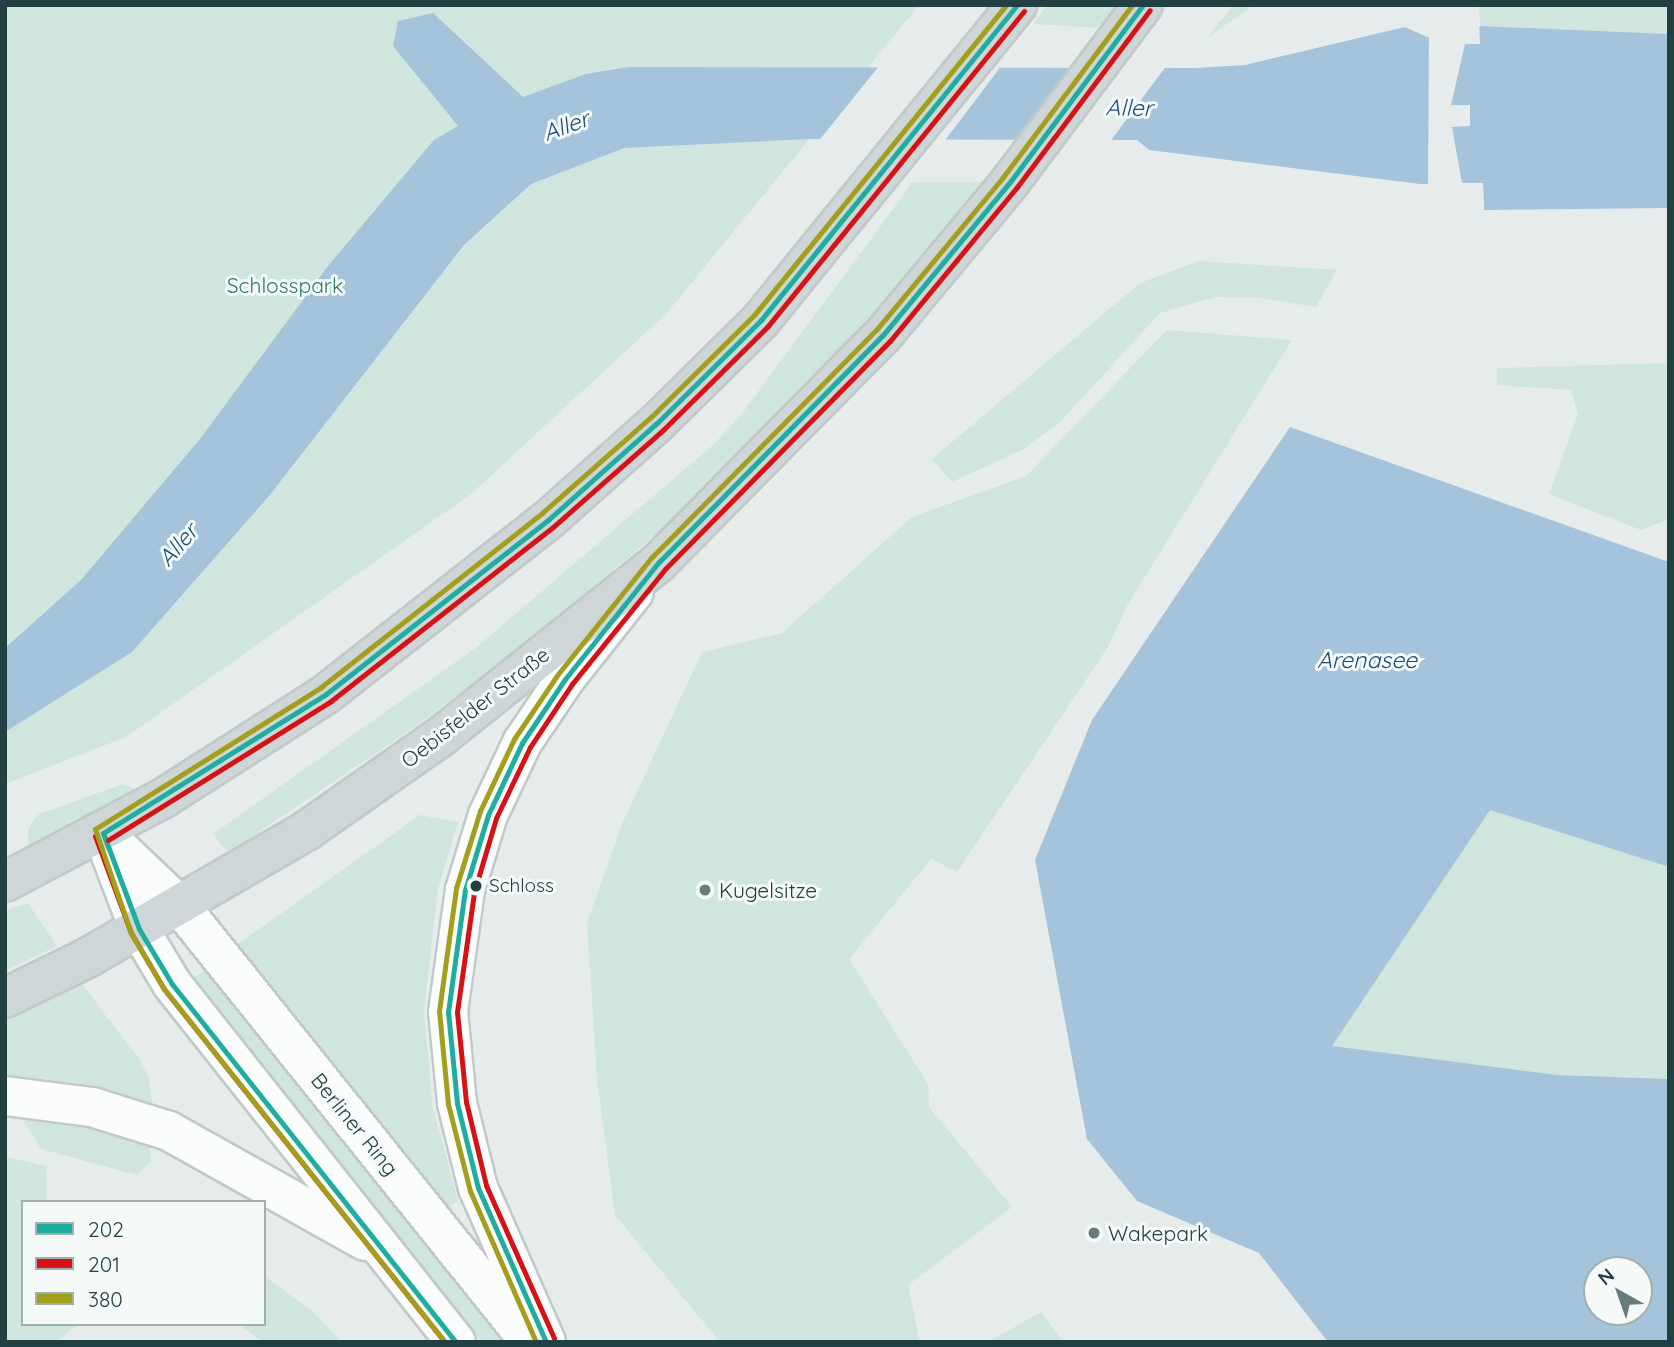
<!DOCTYPE html>
<html>
<head>
<meta charset="utf-8">
<style>
	body { margin:0 }
	#map { position:relative; width:1674px; height:1347px; overflow:hidden; background:#e6eceb; font-family:Quicksand,sans-serif }
	div>[style] { position:absolute }
	[style*='--x'] { left:calc(var(--x)*1px); top:calc(var(--y)*1px); width:calc(var(--w)*1px); rotate:calc(var(--a)*1deg) }
	.green>* { inset:0; background:#cfe5dd }
	.water>* { inset:0; background:#a6c3dc }
	.pier>* { inset:0; background:#e6eceb }
	.roads { filter:drop-shadow(2px 0 #c2c9c9) drop-shadow(-2px 0 #c2c9c9) drop-shadow(0 2px #c2c9c9) drop-shadow(0 -2px #c2c9c9) }
	.secondary>* { height:38px; margin:-19px; padding:0 19px; transform-origin:19px; border-radius:19px; background:#fbfcfc }
	.primary>* { height:38px; margin:-19px; padding:0 19px; transform-origin:19px; border-radius:19px; background:#ced6d7 }
	.bus-1>* { height:5px; margin:-2.5px; padding:0 2.5px; transform-origin:2.5px; border-radius:2.5px; background:#1fad9f }
	.bus-2>* { height:5px; margin:-2.5px; padding:0 2.5px; transform-origin:2.5px; border-radius:2.5px; background:#d51317 }
	.bus-3>* { height:5px; margin:-2.5px; padding:0 2.5px; transform-origin:2.5px; border-radius:2.5px; background:#a49e1d }
	.dots>* { width:19px; height:19px; translate:-50% -50%; box-sizing:border-box; border:4px solid #f5faf9; border-radius:50% }
	span { translate:-50% -50%; white-space:nowrap; text-align:center; line-height:1.15; -webkit-text-stroke:6px #f5faf9; paint-order:stroke }
	.bus-label { font-size:19px; color:#223f41 }
	.left { translate:0 -50%; text-align:left }
	.park-label { font-size:21px; color:#2a7a63 }
	.street-label { font-size:21px; color:#223f41 }
	.poi-label { font-size:21px; color:#223f41 }
	.water-label { font-size:23px; color:#194d80; font-style:italic }
	.frame { position:absolute; inset:0; border:7px solid #223f41; pointer-events:none }
	.legend { position:absolute; left:21px; top:1200px; width:245px; height:126px; box-sizing:border-box; background:#f5faf9; border:2px solid #a1afaf; margin:0; padding:9px 12px; list-style:none; font-size:21px; color:#223f41 }
	.legend li { display:flex; align-items:center; gap:14px; height:35px }
	.legend b { width:35px; border:2px solid #a1afaf }
	.north { position:absolute; left:1583px; top:1256px; width:70px; height:70px; box-sizing:border-box; background:#f5faf9; border:2px solid #a1afaf; border-radius:50%; rotate:320deg; font-size:19px; font-weight:700; line-height:28px; text-align:center; color:#223f41 }
	.north::after { content:''; display:block; margin:auto; width:24px; height:32px; background:#677c7c; clip-path:polygon(50% 0,100% 100%,50% 72%,0 100%) }
</style>
</head>
<body>
<div id="map">
	<div class="green">
		<i style="clip-path:polygon(5px 5px,919px 5px,666px 314px,471px 494px,126px 737px,5px 784px)"></i>
		<i style="clip-path:polygon(1047px 5px,1117px 5px,1101px 28px,1033px 24px)"></i>
		<i style="clip-path:polygon(1233px 5px,1254px 5px,1207px 38px)"></i>
		<i style="clip-path:polygon(1479px 5px,1669px 5px,1669px 34px,1480px 26px)"></i>
		<i style="clip-path:polygon(913px 182px,981px 182px,913px 271px,826px 367px,667px 525px,545px 628px,422px 722px,228px 853px,213px 834px,477px 647px,713px 445px,741px 415px)"></i>
		<i style="clip-path:polygon(1199px 261px,1337px 270px,1316px 307px,1260px 298px,1216px 297px,1160px 313px,1060px 422px,1022px 450px,952px 482px,932px 459px,1140px 283px)"></i>
		<i style="clip-path:polygon(1167px 330px,1292px 340px,1128px 604px,1108px 647px,957px 872px,931px 859px,849px 959px,928px 1084px,929px 1107px,1012px 1207px,908px 1285px,920px 1342px,720px 1342px,615px 1215px,597px 1079px,587px 923px,622px 824px,702px 652px,782px 633px,912px 517px,1026px 476px)"></i>
		<i style="clip-path:polygon(1669px 363px,1669px 519px,1641px 530px,1549px 494px,1578px 414px,1571px 390px,1497px 385px,1497px 368px)"></i>
		<i style="clip-path:polygon(123px 784px,137px 790px,29px 848px,28px 829px,39px 814px)"></i>
		<i style="clip-path:polygon(1490px 810px,1669px 867px,1669px 1079px,1557px 1075px,1331px 1046px)"></i>
		<i style="clip-path:polygon(420px 815px,458px 822px,438px 889px,424px 1012px,433px 1108px,458px 1200px,449px 1207px,238px 944px)"></i>
		<i style="clip-path:polygon(28px 903px,57px 946px,5px 971px,5px 911px)"></i>
		<i style="clip-path:polygon(206px 968px,507px 1342px,482px 1342px,212px 1004px,194px 978px)"></i>
		<i style="clip-path:polygon(82px 984px,141px 1062px,149px 1078px,153px 1112px,5px 1084px,5px 1021px)"></i>
		<i style="clip-path:polygon(14px 1106px,149px 1136px,151px 1162px,137px 1175px,41px 1149px)"></i>
		<i style="clip-path:polygon(5px 1157px,46px 1166px,47px 1202px,23px 1202px,23px 1324px,78px 1324px,56px 1342px,5px 1342px)"></i>
		<i style="clip-path:polygon(264px 1276px,312px 1311px,342px 1342px,263px 1342px,238px 1324px,264px 1324px)"></i>
		<i style="clip-path:polygon(1041px 1312px,1063px 1342px,988px 1342px)"></i>
	</div>
	<div class="water">
		<i style="clip-path:polygon(433px 13px,523px 97px,586px 74px,628px 67px,1196px 68px,1245px 65px,1405px 27px,1427px 37px,1472px 34px,1480px 26px,1669px 34px,1669px 208px,1484px 210px,1483px 183px,1420px 184px,1149px 150px,1137px 140px,808px 139px,624px 148px,531px 184px,464px 245px,269px 496px,132px 652px,5px 732px,5px 648px,81px 580px,200px 439px,328px 266px,434px 140px,458px 126px,393px 46px,398px 21px)"></i>
		<i style="clip-path:polygon(evenodd,1290px 427px,1669px 562px,1669px 867px,1490px 810px,1332px 1046px,1557px 1075px,1669px 1079px,1669px 1340px,1328px 1342px,1259px 1253px,1137px 1201px,1087px 1139px,1035px 860px,1092px 720px,1290px 427px,1597px 1270px,1639px 1270px,1639px 1312px,1597px 1312px,1597px 1270px)"></i>
	</div>
	<div class="pier">
		<i style="clip-path:polygon(1479px 22px,1480px 44px,1465px 44px,1451px 105px,1470px 105px,1470px 126px,1452px 127px,1462px 183px,1483px 183px,1484px 214px,1480px 186px,1428px 187px,1429px 33px,1470px 31px)"></i>
		<i style="clip-path:polygon(1002px 65px,943px 143px,817px 143px,879px 66px)"></i>
		<i style="clip-path:polygon(1072px 65px,1167px 65px,1109px 143px,1012px 143px)"></i>
	</div>
	<div class="roads">
		<div class="secondary">
			<i style="--x:103;--y:833;--w:106;--a:43.5"></i>
			<i style="--x:180;--y:906;--w:559;--a:51.24"></i>
			<i style="--x:106;--y:842;--w:93;--a:69.2"></i>
			<i style="--x:139;--y:929;--w:64;--a:59"></i>
			<i style="--x:172;--y:984;--w:457;--a:51.6"></i>
			<i style="--x:5;--y:1096;--w:88;--a:7.2"></i>
			<i style="--x:92;--y:1107;--w:81;--a:17.3"></i>
			<i style="--x:169;--y:1131;--w:225;--a:29.3"></i>
			<i style="--x:546;--y:1342;--w:168;--a:-113.8"></i>
			<i style="--x:478;--y:1188;--w:88;--a:-103.9"></i>
			<i style="--x:457;--y:1103;--w:91;--a:-95.6"></i>
			<i style="--x:448;--y:1012;--w:123;--a:-82.1"></i>
			<i style="--x:465;--y:890;--w:78;--a:-73"></i>
			<i style="--x:488;--y:815;--w:80;--a:-64.7"></i>
			<i style="--x:522;--y:743;--w:77;--a:-56.1"></i>
			<i style="--x:565;--y:679;--w:111;--a:-51.6"></i>
		</div>
		<div class="primary">
			<i style="--x:5;--y:882;--w:178;--a:-27.9"></i>
			<i style="--x:162;--y:799;--w:195;--a:-32.6"></i>
			<i style="--x:326;--y:694;--w:282;--a:-38.1"></i>
			<i style="--x:548;--y:520;--w:146;--a:-41.7"></i>
			<i style="--x:657;--y:423;--w:146;--a:-44.7"></i>
			<i style="--x:761;--y:320;--w:406;--a:-50.9"></i>
			<i style="--x:5;--y:998;--w:91;--a:-26"></i>
			<i style="--x:87;--y:958;--w:253;--a:-30.1"></i>
			<i style="--x:306;--y:831;--w:162;--a:-35"></i>
			<i style="--x:439;--y:738;--w:280;--a:-38.6"></i>
			<i style="--x:658;--y:563;--w:320;--a:-45.4"></i>
			<i style="--x:883;--y:335;--w:199;--a:-50.3"></i>
			<i style="--x:1010;--y:182;--w:221;--a:-53.1"></i>
		</div>
	</div>
	<div class="bus-1">
		<i style="--x:103;--y:833;--w:263;--a:-31.9"></i>
		<i style="--x:326;--y:694;--w:282;--a:-38.1"></i>
		<i style="--x:548;--y:520;--w:146;--a:-41.7"></i>
		<i style="--x:657;--y:423;--w:146;--a:-44.7"></i>
		<i style="--x:761;--y:320;--w:406;--a:-50.9"></i>
		<i style="--x:103;--y:833;--w:103;--a:69.4"></i>
		<i style="--x:139;--y:929;--w:64;--a:59"></i>
		<i style="--x:172;--y:984;--w:457;--a:51.6"></i>
		<i style="--x:546;--y:1342;--w:168;--a:-113.8"></i>
		<i style="--x:478;--y:1188;--w:88;--a:-103.9"></i>
		<i style="--x:457;--y:1103;--w:91;--a:-95.6"></i>
		<i style="--x:448;--y:1012;--w:123;--a:-82.1"></i>
		<i style="--x:465;--y:890;--w:78;--a:-73"></i>
		<i style="--x:488;--y:815;--w:80;--a:-64.7"></i>
		<i style="--x:522;--y:743;--w:77;--a:-56.1"></i>
		<i style="--x:565;--y:679;--w:149;--a:-51.3"></i>
		<i style="--x:658;--y:563;--w:320;--a:-45.4"></i>
		<i style="--x:883;--y:335;--w:199;--a:-50.3"></i>
		<i style="--x:1010;--y:182;--w:221;--a:-53.1"></i>
	</div>
	<div class="bus-2">
		<i style="--x:95;--y:836;--w:103;--a:69.6"></i>
		<i style="--x:131;--y:933;--w:65;--a:59.5"></i>
		<i style="--x:164;--y:989;--w:451;--a:51.5"></i>
		<i style="--x:108;--y:840;--w:263;--a:-31.9"></i>
		<i style="--x:331;--y:701;--w:282;--a:-38.1"></i>
		<i style="--x:553;--y:527;--w:147;--a:-41.4"></i>
		<i style="--x:663;--y:430;--w:148;--a:-44.7"></i>
		<i style="--x:768;--y:326;--w:406;--a:-50.9"></i>
		<i style="--x:554;--y:1338;--w:167;--a:-114"></i>
		<i style="--x:486;--y:1185;--w:85;--a:-103.5"></i>
		<i style="--x:466;--y:1102;--w:90;--a:-95.7"></i>
		<i style="--x:457;--y:1012;--w:121;--a:-81.9"></i>
		<i style="--x:474;--y:892;--w:77;--a:-73.4"></i>
		<i style="--x:496;--y:818;--w:79;--a:-64.4"></i>
		<i style="--x:530;--y:747;--w:76;--a:-56.3"></i>
		<i style="--x:572;--y:684;--w:148;--a:-51"></i>
		<i style="--x:665;--y:569;--w:320;--a:-45.4"></i>
		<i style="--x:890;--y:341;--w:200;--a:-50.5"></i>
		<i style="--x:1017;--y:187;--w:221;--a:-53.1"></i>
	</div>
	<div class="bus-3">
		<i style="--x:445;--y:1342;--w:451;--a:-128.5"></i>
		<i style="--x:164;--y:989;--w:65;--a:-120.5"></i>
		<i style="--x:131;--y:933;--w:110;--a:-109.1"></i>
		<i style="--x:95;--y:829;--w:267;--a:-32.1"></i>
		<i style="--x:321;--y:687;--w:281;--a:-38.2"></i>
		<i style="--x:542;--y:513;--w:145;--a:-41.4"></i>
		<i style="--x:651;--y:417;--w:146;--a:-44.7"></i>
		<i style="--x:755;--y:314;--w:398;--a:-50.9"></i>
		<i style="--x:536;--y:1342;--w:165;--a:-113.6"></i>
		<i style="--x:470;--y:1191;--w:90;--a:-104.2"></i>
		<i style="--x:448;--y:1104;--w:93;--a:-95.5"></i>
		<i style="--x:439;--y:1011;--w:124;--a:-82.1"></i>
		<i style="--x:456;--y:888;--w:81;--a:-72.7"></i>
		<i style="--x:480;--y:811;--w:80;--a:-64.7"></i>
		<i style="--x:514;--y:739;--w:78;--a:-55.9"></i>
		<i style="--x:558;--y:674;--w:149;--a:-51.3"></i>
		<i style="--x:651;--y:558;--w:322;--a:-45.4"></i>
		<i style="--x:877;--y:329;--w:197;--a:-50.3"></i>
		<i style="--x:1003;--y:177;--w:215;--a:-53.1"></i>
	</div>
	<div class="dots">
		<i style="left:476px;top:886px;background:#223f41"></i>
		<i style="left:705px;top:890px;background:#677c7c"></i>
		<i style="left:1094px;top:1233px;background:#677c7c"></i>
	</div>
	<div class="bus-label">
		<span class="left" style="left:489px;top:886px">Schloss</span>
	</div>
	<div class="park-label">
		<span style="left:285px;top:285px">Schlosspark</span>
	</div>
	<div class="street-label">
		<span style="left:475px;top:707px;rotate:-38deg">Oebisfelder Straße</span>
		<span style="left:355px;top:1124px;rotate:51deg">Berliner Ring</span>
	</div>
	<div class="poi-label">
		<span class="left" style="left:719px;top:890px">Kugelsitze</span>
		<span class="left" style="left:1108px;top:1233px">Wakepark</span>
	</div>
	<div class="water-label">
		<span style="left:1129px;top:108px;rotate:1deg">Aller</span>
		<span style="left:566px;top:126px;rotate:-20deg">Aller</span>
		<span style="left:178px;top:545px;rotate:-49deg">Aller</span>
		<span style="left:1367px;top:660px">Arenasee</span>
	</div>
	<div class="frame"></div>
	<ul class="legend">
	<li><b style="height:9px;background:#1fad9f"></b>202</li>
	<li><b style="height:9px;background:#d51317"></b>201</li>
	<li><b style="height:9px;background:#a49e1d"></b>380</li>
	</ul>
	<div class="north">N</div>
</div>
</body>
</html>
